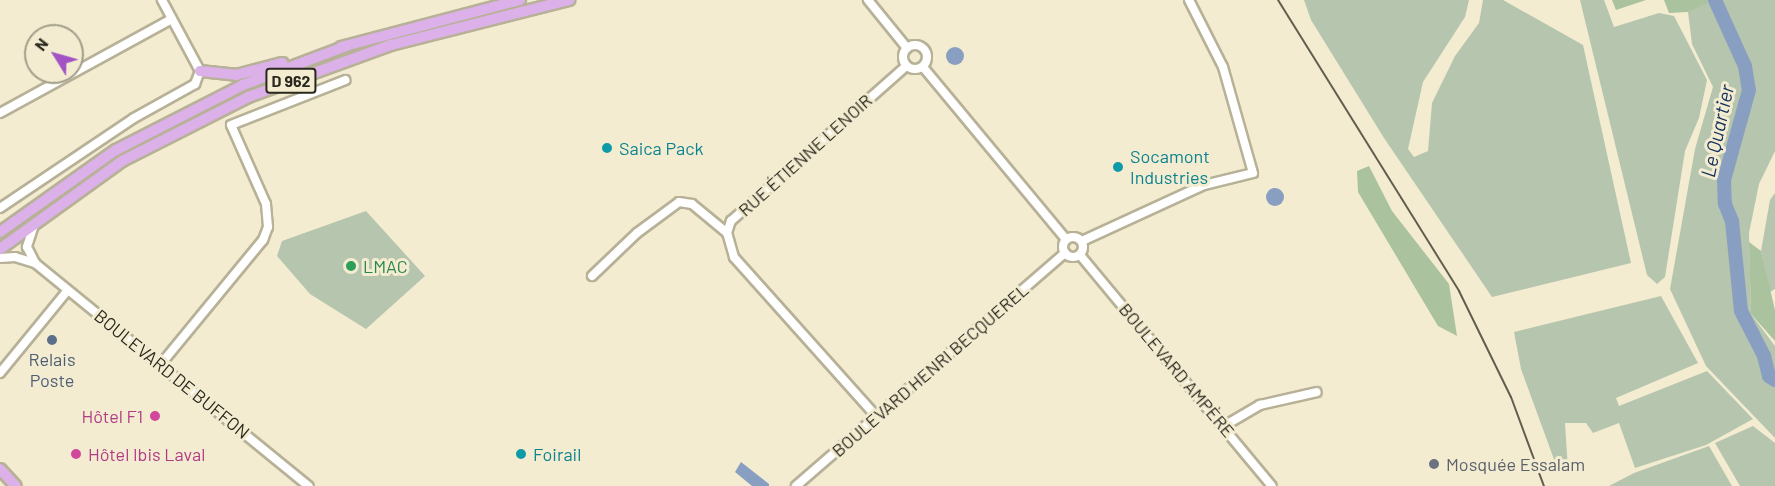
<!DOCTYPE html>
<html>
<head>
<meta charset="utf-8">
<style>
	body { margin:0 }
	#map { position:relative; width:1775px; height:486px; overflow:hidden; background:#f3ecd1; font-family:Barlow,sans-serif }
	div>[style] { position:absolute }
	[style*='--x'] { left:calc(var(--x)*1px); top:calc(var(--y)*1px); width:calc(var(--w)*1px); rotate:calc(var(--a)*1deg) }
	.green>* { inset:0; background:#b6c5ad }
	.forest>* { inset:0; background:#abc29e }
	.water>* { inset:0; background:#899fc1 }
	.round { border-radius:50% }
	.river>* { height:14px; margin:-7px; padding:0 7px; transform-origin:7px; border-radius:7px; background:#899fc1 }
	.roads { filter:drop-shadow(2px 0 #b7b197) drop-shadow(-2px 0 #b7b197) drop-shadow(0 2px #b7b197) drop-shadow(0 -2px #b7b197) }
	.minor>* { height:8px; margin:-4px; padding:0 4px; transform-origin:4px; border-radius:4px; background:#fff }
	.minor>.ring { margin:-4px; padding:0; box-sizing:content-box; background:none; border:8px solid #fff; border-radius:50% }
	.major>* { height:10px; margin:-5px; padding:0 5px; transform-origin:5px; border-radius:5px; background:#dcb0e9 }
	.rail>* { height:2px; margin:-1px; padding:0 1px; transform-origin:1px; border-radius:1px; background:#615e4f }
	.dots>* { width:16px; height:16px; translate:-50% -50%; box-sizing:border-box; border:3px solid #f3ecd1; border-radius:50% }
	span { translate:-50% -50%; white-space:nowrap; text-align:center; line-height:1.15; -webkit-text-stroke:6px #f3ecd1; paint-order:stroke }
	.shield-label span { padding:2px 4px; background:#f3ecd1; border:2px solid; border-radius:4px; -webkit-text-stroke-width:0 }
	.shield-label { font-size:16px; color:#2a281e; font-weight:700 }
	.culture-label { font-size:18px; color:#0d838f }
	.left { translate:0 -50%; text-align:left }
	.street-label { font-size:18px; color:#2a281e }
	.leisure-label { font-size:18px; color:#27864d }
	.service-label { font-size:18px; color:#4e5e75 }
	.hotel-label { font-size:18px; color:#b23c85 }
	.right { translate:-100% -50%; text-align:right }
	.worship-label { font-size:18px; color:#5b616d }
	.water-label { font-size:20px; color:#13305c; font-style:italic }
	.north { position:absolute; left:24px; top:24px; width:60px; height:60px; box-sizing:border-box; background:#f3ecd1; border:2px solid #a39e89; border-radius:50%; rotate:307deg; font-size:16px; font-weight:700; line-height:24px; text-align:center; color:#2a281e }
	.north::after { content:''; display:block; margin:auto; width:21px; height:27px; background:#a353c4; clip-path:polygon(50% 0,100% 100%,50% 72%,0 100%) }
</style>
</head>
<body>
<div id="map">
	<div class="green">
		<i style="clip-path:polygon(1304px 0,1469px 0,1465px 17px,1423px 82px,1408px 149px,1414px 157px,1428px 151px,1432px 103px,1455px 56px,1479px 23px,1483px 0,1503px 0,1583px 45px,1631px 263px,1492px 297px,1384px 138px,1311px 20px)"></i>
		<i style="clip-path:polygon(1580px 0,1604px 0,1614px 27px,1659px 13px,1674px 16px,1707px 80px,1699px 118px,1685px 151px,1665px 277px,1657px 284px,1647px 275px)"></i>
		<i style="clip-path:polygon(1707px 0,1775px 0,1775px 151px,1759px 184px,1749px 233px,1751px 314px,1775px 346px,1775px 438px,1706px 366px,1670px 289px,1695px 149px,1713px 87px,1692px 44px,1688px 12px)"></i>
		<i style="clip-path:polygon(1775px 193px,1775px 289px,1770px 292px,1761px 251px,1770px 200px)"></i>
		<i style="clip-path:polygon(366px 211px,425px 276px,366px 329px,310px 294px,277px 256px,282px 241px)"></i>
		<i style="clip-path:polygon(1661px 296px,1698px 363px,1616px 398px,1619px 406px,1707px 371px,1753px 419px,1706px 445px,1635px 468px,1619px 423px,1593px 433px,1586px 423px,1565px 423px,1568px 470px,1559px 473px,1521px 369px,1514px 332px)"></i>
		<i style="clip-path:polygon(1753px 426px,1775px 443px,1775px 486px,1740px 486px,1715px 443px)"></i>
		<i style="clip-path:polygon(1709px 446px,1732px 486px,1609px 486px,1634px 473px)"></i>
	</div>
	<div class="forest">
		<i style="clip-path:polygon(1612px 0,1646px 0,1616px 10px)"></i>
		<i style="clip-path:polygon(1664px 0,1707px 0,1709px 2px,1688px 12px,1669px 13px)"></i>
		<i style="clip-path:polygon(1369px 166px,1392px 211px,1449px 284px,1457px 336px,1438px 326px,1358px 192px,1357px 171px)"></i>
		<i style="clip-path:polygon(1749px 242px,1761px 251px,1775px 310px,1775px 341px,1751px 314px)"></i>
	</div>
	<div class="water">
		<i class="round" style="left:946px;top:47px;width:18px;height:18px"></i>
		<i class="round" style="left:1266px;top:188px;width:18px;height:18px"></i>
		<i style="clip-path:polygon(741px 462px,769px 484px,769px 486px,752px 486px,735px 472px)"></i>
	</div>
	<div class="river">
		<i style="--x:1715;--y:0;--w:72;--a:65.6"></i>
		<i style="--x:1745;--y:66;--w:24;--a:81"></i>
		<i style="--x:1749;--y:90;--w:93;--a:105.5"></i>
		<i style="--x:1724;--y:180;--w:24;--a:88"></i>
		<i style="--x:1725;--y:204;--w:18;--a:68"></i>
		<i style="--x:1732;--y:221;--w:90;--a:84.3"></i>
		<i style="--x:1741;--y:311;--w:51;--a:62.9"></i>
		<i style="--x:1764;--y:356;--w:21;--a:76"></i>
		<i style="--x:1769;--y:376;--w:7;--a:34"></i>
	</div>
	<div class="roads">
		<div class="minor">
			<i style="--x:868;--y:0;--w:62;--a:50.9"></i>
			<i class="ring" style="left:903px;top:45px;width:16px;height:16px"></i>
			<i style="--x:923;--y:67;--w:224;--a:50.3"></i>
			<i style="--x:0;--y:113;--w:196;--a:-28.7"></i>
			<i style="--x:0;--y:208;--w:161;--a:-33.9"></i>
			<i style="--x:134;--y:118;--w:70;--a:-29.1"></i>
			<i style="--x:195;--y:84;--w:14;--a:-69"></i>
			<i style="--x:200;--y:71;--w:81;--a:-118.2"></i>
			<i style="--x:34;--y:225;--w:23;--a:108"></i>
			<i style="--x:27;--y:247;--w:18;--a:63"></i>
			<i class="ring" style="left:1063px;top:237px;width:12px;height:12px"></i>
			<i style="--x:1082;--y:241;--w:134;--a:-24.7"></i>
			<i style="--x:1204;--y:185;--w:50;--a:-13.8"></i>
			<i style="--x:1253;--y:173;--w:110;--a:-105.8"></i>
			<i style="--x:1223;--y:67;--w:75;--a:-116.9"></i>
			<i style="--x:1080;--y:255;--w:300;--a:50.3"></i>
			<i style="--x:0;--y:258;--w:15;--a:-4"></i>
			<i style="--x:15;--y:257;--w:21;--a:17"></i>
			<i style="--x:35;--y:263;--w:353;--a:39.2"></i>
			<i style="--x:592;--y:276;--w:62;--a:-43.7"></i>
			<i style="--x:637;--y:233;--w:52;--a:-36.4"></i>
			<i style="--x:679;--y:202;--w:13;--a:9"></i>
			<i style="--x:692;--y:204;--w:45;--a:39.6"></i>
			<i style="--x:161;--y:364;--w:161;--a:-50.6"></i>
			<i style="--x:263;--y:240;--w:14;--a:-69"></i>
			<i style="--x:268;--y:227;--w:23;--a:-95"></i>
			<i style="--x:266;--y:204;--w:86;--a:-113.9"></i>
			<i style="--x:231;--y:125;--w:123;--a:-21.5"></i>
			<i style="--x:0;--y:373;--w:107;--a:-50.7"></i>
			<i style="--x:876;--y:416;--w:213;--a:-131.8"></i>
			<i style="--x:734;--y:257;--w:25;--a:-106"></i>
			<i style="--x:727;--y:233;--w:13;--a:-72"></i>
			<i style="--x:731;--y:221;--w:234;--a:-41.5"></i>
			<i style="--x:1224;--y:426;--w:42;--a:-30.3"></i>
			<i style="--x:1260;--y:405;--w:58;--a:-12.8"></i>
			<i style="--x:796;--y:486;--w:356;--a:-40.9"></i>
		</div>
		<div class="major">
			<i style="--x:341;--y:47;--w:185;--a:-14.7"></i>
			<i style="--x:200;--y:71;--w:36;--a:6"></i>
			<i style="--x:236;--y:75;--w:48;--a:-14.6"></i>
			<i style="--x:0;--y:232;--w:142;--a:-35.3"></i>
			<i style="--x:116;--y:150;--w:143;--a:-27.1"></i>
			<i style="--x:243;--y:85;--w:110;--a:-20.7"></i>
			<i style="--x:0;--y:249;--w:150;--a:-35.8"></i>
			<i style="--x:122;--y:161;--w:141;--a:-26.9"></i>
			<i style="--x:248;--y:97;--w:152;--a:-20"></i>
			<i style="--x:391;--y:45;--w:184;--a:-14.2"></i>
			<i style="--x:0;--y:469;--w:23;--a:47"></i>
		</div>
	</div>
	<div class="rail">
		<i style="--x:1278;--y:0;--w:343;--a:58.1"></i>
		<i style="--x:1459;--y:291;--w:118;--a:63.9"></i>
		<i style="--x:1511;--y:397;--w:95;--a:69.7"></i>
	</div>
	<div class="dots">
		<i style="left:607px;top:148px;background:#0f9aa8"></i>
		<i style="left:1118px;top:167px;background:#0f9aa8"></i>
		<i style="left:351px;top:266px;background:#2e9e5b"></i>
		<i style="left:52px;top:340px;background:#5c6f8a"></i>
		<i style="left:155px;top:416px;background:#d1479c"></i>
		<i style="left:76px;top:454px;background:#d1479c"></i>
		<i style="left:521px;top:454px;background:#0f9aa8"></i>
		<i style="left:1434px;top:464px;background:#6b7280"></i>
	</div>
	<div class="shield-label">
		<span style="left:291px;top:81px">D 962</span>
	</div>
	<div class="culture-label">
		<span class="left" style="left:619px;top:148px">Saica Pack</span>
		<span class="left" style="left:1130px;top:167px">Socamont<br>Industries</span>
		<span class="left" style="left:533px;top:454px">Foirail</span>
	</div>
	<div class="street-label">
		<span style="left:805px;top:155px;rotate:-42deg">RUE ÉTIENNE LENOIR</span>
		<span style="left:930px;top:370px;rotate:-41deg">BOULEVARD HENRI BECQUEREL</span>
		<span style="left:1177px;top:370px;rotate:50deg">BOULEVARD AMPÈRE</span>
		<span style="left:172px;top:374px;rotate:39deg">BOULEVARD DE BUFFON</span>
	</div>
	<div class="leisure-label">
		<span class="left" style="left:363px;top:266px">LMAC</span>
	</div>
	<div class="service-label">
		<span style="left:52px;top:370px">Relais<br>Poste</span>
	</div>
	<div class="hotel-label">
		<span class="right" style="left:143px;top:416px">Hôtel F1</span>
		<span class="left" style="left:88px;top:454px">Hôtel Ibis Laval</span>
	</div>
	<div class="worship-label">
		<span class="left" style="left:1446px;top:464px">Mosquée Essalam</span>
	</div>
	<div class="water-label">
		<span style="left:1717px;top:131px;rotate:-78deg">Le Quartier</span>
	</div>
	<div class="north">N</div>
</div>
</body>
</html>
